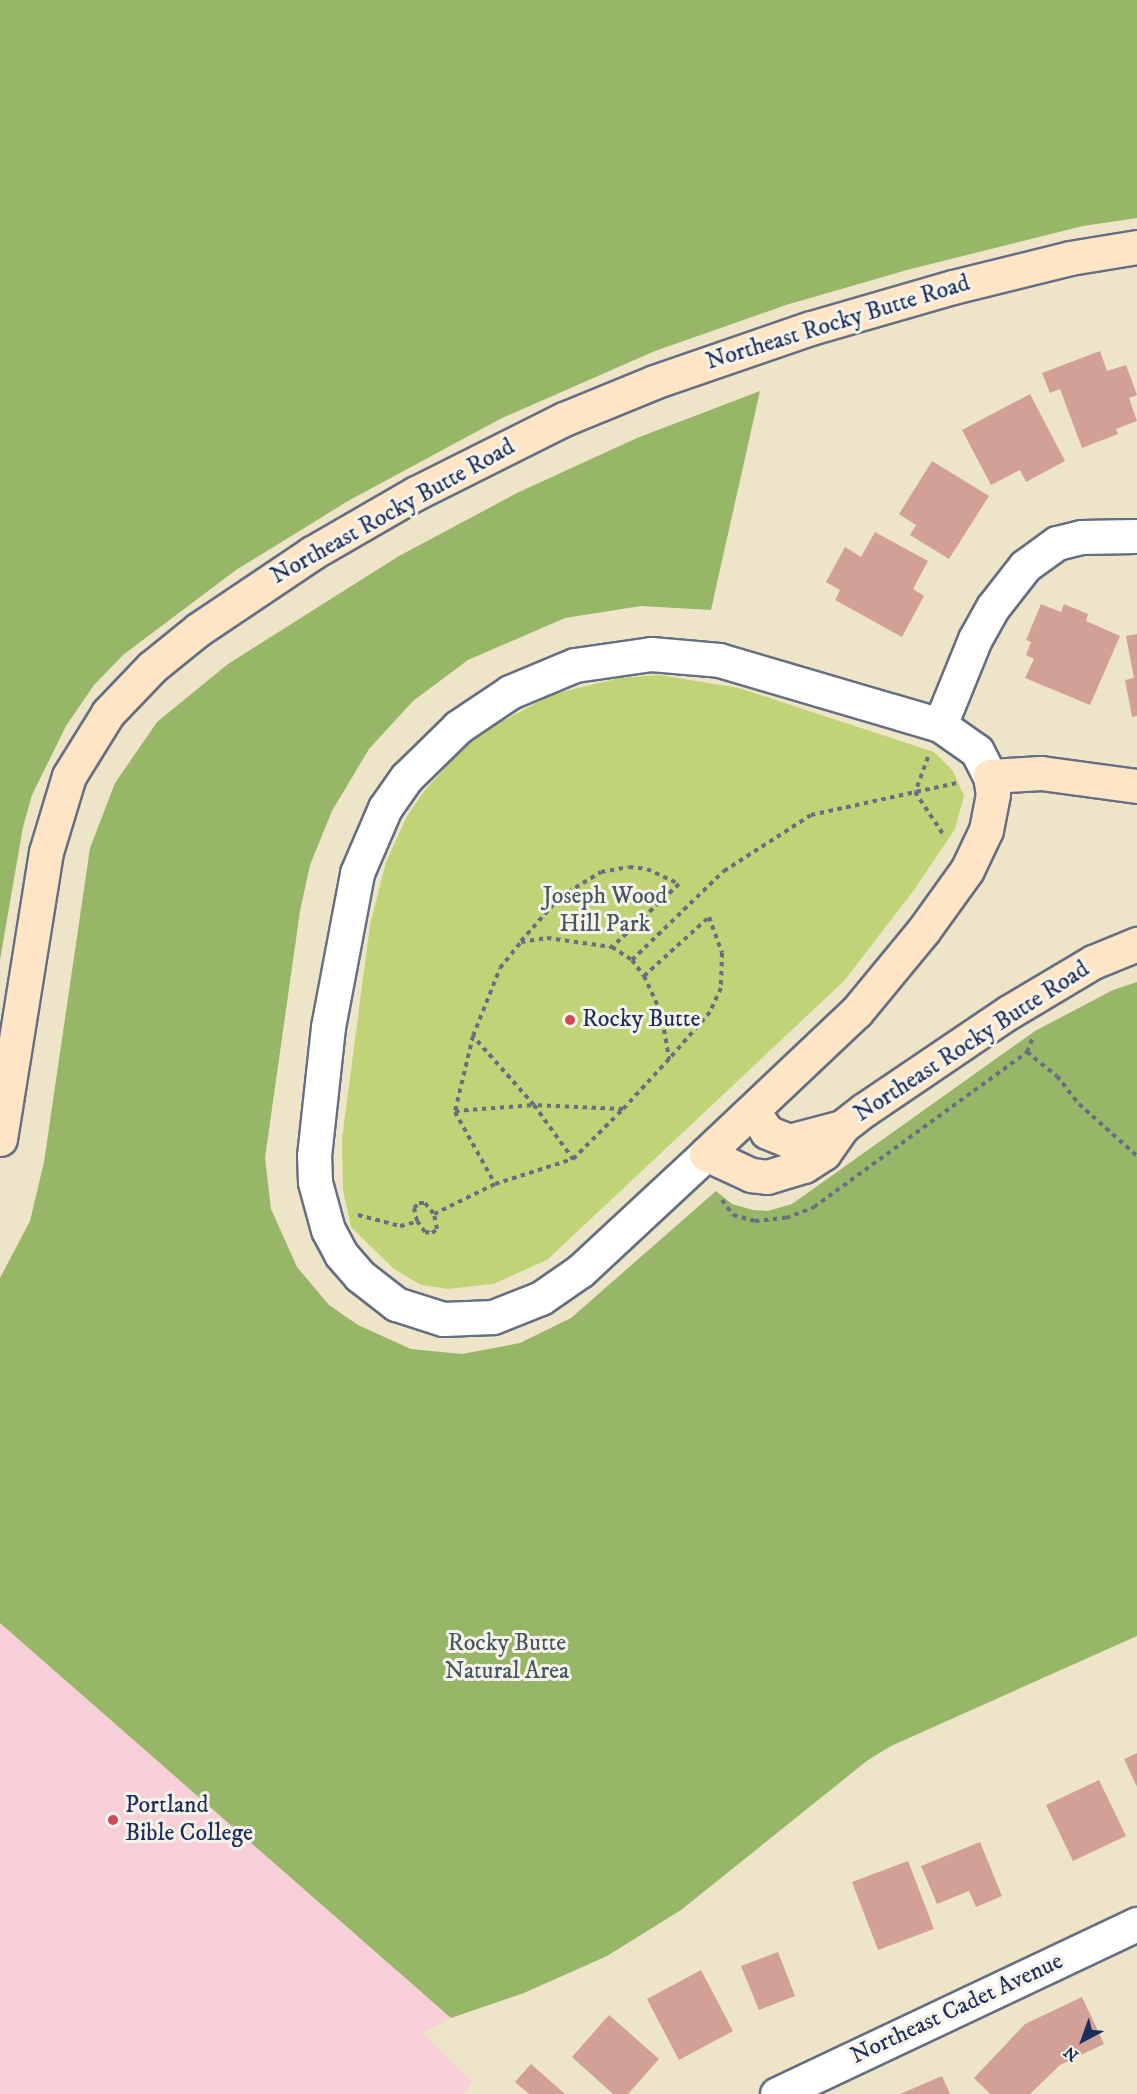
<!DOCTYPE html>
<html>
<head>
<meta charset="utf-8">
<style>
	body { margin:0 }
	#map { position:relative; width:1137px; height:2094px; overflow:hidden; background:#eee5c9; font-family:"IM FELL DW Pica",serif }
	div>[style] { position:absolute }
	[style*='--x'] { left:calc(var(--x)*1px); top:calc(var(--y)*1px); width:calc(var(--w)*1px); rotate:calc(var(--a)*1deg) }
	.built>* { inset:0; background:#f6cfd9 }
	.green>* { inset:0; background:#c0d477 }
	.forest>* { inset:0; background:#98b668 }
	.building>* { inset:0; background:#d3a098 }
	.path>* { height:4px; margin-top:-2px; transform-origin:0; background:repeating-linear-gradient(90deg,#656f83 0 4.5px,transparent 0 9px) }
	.roads { filter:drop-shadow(2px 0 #656f83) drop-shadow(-2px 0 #656f83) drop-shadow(0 2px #656f83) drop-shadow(0 -2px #656f83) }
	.street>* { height:33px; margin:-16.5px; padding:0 16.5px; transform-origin:16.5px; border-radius:16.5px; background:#fff }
	.secondary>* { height:33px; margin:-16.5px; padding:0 16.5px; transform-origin:16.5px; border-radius:16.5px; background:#fde5c5 }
	.dots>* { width:16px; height:16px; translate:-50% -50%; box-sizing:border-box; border:3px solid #f7f3e8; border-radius:50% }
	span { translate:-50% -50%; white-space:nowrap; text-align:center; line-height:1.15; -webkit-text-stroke:6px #f7f3e8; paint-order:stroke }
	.street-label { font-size:24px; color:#1b2f5e }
	.park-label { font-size:24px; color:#445864 }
	.poi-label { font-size:24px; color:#1b2f5e }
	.left { translate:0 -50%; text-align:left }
	.north { position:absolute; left:1053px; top:2010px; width:60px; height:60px; -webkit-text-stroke:4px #f7f3e8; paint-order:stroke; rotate:221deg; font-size:16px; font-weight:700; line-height:24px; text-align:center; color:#1b2f5e }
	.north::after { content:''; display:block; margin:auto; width:21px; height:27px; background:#1b2f5e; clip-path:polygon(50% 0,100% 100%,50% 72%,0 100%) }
</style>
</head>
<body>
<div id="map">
	<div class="built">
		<i style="clip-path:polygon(0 1623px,451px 2018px,422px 2033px,472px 2082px,463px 2094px,0 2094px)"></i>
	</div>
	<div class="green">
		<i style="clip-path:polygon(659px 675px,739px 688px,934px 752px,953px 771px,964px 796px,955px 829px,914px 890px,844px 981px,547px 1260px,493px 1284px,448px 1289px,421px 1285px,394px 1269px,351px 1227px,343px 1190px,342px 1139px,370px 925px,386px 862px,407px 816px,425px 790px,461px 750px,488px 729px,553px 694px,620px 678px)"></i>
	</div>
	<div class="forest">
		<i style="clip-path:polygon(0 0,1137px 0,1137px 218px,1083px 226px,907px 270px,786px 305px,655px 351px,500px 419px,348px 501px,236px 570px,123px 655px,94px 685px,66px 726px,32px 795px,23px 827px,0 960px)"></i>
		<i style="clip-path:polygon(760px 391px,711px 610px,641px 606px,565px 618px,468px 660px,413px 701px,369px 749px,332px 811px,310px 865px,300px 911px,265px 1158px,271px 1209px,297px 1267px,329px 1305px,358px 1325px,411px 1349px,462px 1354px,520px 1343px,571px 1318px,716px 1191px,732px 1204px,753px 1210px,768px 1211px,792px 1204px,1035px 1031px,1113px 990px,1137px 982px,1137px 1636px,891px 1746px,868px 1760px,681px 1910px,607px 1956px,524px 1993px,451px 2018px,0 1623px,0 1278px,30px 1221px,44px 1162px,90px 848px,115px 783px,157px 722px,228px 664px,399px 556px,519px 492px,637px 438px)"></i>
	</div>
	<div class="building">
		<i style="clip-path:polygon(1100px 351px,1107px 371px,1126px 365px,1137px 395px,1129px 398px,1137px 421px,1116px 429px,1118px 434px,1082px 448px,1060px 389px,1050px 393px,1042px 373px)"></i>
		<i style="clip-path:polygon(1030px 394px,1065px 461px,1026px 482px,1020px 470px,991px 485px,962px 430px)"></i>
		<i style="clip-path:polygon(932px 461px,989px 496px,949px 559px,910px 535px,916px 525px,899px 514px)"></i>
		<i style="clip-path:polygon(875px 532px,928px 561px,913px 589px,924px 596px,902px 637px,835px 600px,840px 590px,826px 582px,845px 547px,861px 557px)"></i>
		<i style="clip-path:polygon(1041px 604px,1061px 612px,1064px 604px,1088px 614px,1086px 621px,1120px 636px,1090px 705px,1025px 678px,1034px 659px,1026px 655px,1031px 642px,1026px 640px)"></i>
		<i style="clip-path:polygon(1137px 634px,1137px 716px,1132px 717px,1125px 680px,1134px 678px,1126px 636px)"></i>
		<i style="clip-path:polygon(1137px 1753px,1137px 1787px,1124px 1759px)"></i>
		<i style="clip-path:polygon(1099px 1780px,1126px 1836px,1073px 1861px,1046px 1805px)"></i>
		<i style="clip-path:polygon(980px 1842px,1002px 1896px,976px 1907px,969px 1891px,937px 1904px,921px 1866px)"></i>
		<i style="clip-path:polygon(908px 1861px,934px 1929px,878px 1950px,852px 1882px)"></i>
		<i style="clip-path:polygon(778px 1952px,795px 1996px,759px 2010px,741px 1966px)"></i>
		<i style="clip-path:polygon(701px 1970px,733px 2031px,679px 2060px,647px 1999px)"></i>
		<i style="clip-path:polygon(1082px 1997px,1104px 2044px,1060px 2065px,1030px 2094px,990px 2094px,974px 2078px,1025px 2024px)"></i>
		<i style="clip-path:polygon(609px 2015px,659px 2059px,628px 2094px,613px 2094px,572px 2057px)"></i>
		<i style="clip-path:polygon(531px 2064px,565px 2094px,529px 2094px,515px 2082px)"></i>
		<i style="clip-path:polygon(942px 2076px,950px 2094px,900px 2094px)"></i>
	</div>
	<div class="path">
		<i style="--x:928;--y:757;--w:37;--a:110"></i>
		<i style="--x:915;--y:792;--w:54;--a:56.3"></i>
		<i style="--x:547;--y:938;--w:66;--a:7.9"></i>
		<i style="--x:612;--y:947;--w:24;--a:33"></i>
		<i style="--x:632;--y:960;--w:20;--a:53"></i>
		<i style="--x:644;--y:976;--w:40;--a:65"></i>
		<i style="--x:661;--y:1012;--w:48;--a:80.3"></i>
		<i style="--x:669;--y:1059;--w:68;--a:132.6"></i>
		<i style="--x:623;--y:1109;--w:89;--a:-177.4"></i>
		<i style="--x:534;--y:1105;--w:92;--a:-131.5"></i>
		<i style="--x:473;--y:1036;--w:73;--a:-68.3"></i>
		<i style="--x:500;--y:968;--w:33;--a:-51"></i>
		<i style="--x:521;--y:942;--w:26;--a:-9"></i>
		<i style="--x:521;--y:941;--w:59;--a:-48.4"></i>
		<i style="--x:560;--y:897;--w:48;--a:-31.4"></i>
		<i style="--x:601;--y:872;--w:28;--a:-10"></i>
		<i style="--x:629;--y:867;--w:18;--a:6"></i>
		<i style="--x:647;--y:869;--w:35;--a:25"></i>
		<i style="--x:679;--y:884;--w:92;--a:136.8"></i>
		<i style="--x:632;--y:960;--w:128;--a:-44.1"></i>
		<i style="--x:724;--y:871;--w:103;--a:-32.8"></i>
		<i style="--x:811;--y:815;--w:149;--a:-12.4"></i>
		<i style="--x:644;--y:976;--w:88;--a:-42.2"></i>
		<i style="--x:709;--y:917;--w:38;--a:70"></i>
		<i style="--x:722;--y:953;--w:35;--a:92"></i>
		<i style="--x:721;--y:988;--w:26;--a:115"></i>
		<i style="--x:710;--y:1012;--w:62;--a:131.1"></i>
		<i style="--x:473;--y:1036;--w:77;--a:103.5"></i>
		<i style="--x:455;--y:1111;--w:79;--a:-4.3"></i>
		<i style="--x:534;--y:1105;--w:67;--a:54.2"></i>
		<i style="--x:573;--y:1159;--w:71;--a:-45"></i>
		<i style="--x:1027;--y:1052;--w:38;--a:39"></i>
		<i style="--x:1057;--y:1076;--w:36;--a:52"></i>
		<i style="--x:1079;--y:1104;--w:78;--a:41.9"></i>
		<i style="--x:455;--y:1112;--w:82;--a:60.9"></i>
		<i style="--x:495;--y:1184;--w:82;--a:-17.8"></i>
		<i style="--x:722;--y:1200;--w:19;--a:54"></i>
		<i style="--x:733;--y:1215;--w:23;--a:15"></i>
		<i style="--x:755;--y:1221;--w:31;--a:-6"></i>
		<i style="--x:786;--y:1218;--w:30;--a:-21"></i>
		<i style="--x:814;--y:1207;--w:263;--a:-36"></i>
		<i style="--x:1027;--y:1052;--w:16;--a:-68"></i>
		<i style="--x:358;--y:1215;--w:43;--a:14.7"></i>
		<i style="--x:400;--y:1226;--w:9;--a:-13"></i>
		<i style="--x:409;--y:1224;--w:9;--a:-21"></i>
		<i style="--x:417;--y:1221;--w:13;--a:-103"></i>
		<i style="--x:414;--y:1208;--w:7;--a:-45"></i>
		<i style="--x:419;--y:1203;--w:6;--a:0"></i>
		<i style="--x:425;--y:1203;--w:14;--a:51"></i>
		<i style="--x:434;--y:1214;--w:68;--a:-26.2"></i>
		<i style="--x:417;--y:1221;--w:14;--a:54"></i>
		<i style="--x:425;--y:1232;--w:7;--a:8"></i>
		<i style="--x:432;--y:1233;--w:6;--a:-39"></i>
		<i style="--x:437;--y:1229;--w:15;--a:-101"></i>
	</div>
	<div class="roads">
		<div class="street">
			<i style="--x:940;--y:725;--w:93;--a:-67.9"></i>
			<i style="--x:975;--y:639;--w:37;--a:-61"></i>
			<i style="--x:993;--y:607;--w:52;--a:-52"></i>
			<i style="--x:1025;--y:566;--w:39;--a:-36"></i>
			<i style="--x:1057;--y:543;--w:25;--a:-14"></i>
			<i style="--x:1081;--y:537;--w:54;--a:-1.1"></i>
			<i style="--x:706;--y:1154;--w:172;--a:137.1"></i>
			<i style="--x:580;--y:1271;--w:47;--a:145.3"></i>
			<i style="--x:541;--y:1298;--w:52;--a:158.4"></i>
			<i style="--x:493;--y:1317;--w:50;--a:177.7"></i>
			<i style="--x:443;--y:1319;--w:49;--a:-162.3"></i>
			<i style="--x:396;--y:1304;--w:46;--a:-142.1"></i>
			<i style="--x:360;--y:1276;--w:29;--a:-131"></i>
			<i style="--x:341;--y:1254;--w:27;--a:-118"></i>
			<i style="--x:328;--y:1230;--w:50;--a:-105.2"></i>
			<i style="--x:315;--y:1182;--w:26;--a:-92"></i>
			<i style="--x:314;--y:1156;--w:130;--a:-83.8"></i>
			<i style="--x:328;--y:1027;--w:157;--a:-79.3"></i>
			<i style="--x:357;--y:873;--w:71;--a:-66.7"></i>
			<i style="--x:385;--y:808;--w:37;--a:-55"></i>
			<i style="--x:406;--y:778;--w:73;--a:-44.4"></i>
			<i style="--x:458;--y:727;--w:63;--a:-33.9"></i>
			<i style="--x:510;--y:692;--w:70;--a:-22.6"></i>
			<i style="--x:575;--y:665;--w:77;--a:-8.2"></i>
			<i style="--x:651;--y:654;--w:68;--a:5"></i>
			<i style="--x:719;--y:660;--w:230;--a:16.4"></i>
			<i style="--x:940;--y:725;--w:45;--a:35.1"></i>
			<i style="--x:977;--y:751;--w:28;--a:63"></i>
			<i style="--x:777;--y:2094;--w:398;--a:-25.3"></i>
		</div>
		<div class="secondary">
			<i style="--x:1137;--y:786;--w:97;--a:-172.3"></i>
			<i style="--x:1041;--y:773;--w:51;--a:176.6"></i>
			<i style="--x:990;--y:776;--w:18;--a:81"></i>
			<i style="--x:993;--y:794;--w:37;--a:101"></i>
			<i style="--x:986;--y:830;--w:44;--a:115.4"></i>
			<i style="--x:967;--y:870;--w:75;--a:125.8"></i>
			<i style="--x:923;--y:931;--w:104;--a:129.5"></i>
			<i style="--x:857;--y:1011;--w:208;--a:136.6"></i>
			<i style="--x:706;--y:1154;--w:50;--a:25"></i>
			<i style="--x:751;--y:1175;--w:16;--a:7"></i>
			<i style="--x:767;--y:1177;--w:39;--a:-17"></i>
			<i style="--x:804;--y:1166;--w:24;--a:-33"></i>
			<i style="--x:824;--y:1153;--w:32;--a:-55"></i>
			<i style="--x:842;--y:1127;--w:28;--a:-38"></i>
			<i style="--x:864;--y:1110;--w:175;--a:-34.1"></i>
			<i style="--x:1009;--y:1012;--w:98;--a:-30.8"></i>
			<i style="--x:1093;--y:962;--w:48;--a:-22.2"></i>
			<i style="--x:753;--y:1111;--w:25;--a:56"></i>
			<i style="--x:767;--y:1132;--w:24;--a:22"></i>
			<i style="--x:789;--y:1141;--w:55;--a:-14.8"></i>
			<i style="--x:0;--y:1139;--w:291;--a:-80.9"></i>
			<i style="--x:46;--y:852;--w:79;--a:-73.2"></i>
			<i style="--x:69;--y:776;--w:74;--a:-58.2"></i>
			<i style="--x:108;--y:713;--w:64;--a:-46.3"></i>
			<i style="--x:152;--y:667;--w:60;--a:-39"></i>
			<i style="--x:199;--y:629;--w:136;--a:-33.9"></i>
			<i style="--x:312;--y:553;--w:120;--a:-30"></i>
			<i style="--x:416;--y:493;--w:165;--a:-26.6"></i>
			<i style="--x:564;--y:419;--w:97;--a:-22.3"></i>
			<i style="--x:654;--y:382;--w:166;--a:-19"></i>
			<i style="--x:811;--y:328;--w:148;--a:-16.1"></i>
			<i style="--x:953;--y:287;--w:121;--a:-13.9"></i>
			<i style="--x:1070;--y:258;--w:68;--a:-9.3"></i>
		</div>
	</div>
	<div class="dots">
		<i style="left:570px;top:1020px;background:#d1495b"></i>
		<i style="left:113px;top:1820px;background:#d1495b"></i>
	</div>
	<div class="street-label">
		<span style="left:838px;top:323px;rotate:-17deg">Northeast Rocky Butte Road</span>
		<span style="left:393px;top:512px;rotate:-29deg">Northeast Rocky Butte Road</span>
		<span style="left:972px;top:1042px;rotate:-33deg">Northeast Rocky Butte Road</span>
		<span style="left:957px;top:2009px;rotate:-25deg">Northeast Cadet Avenue</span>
	</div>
	<div class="park-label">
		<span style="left:605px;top:911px">Joseph Wood<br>Hill Park</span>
		<span style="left:507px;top:1658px">Rocky Butte<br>Natural Area</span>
	</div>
	<div class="poi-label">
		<span class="left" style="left:582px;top:1020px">Rocky Butte</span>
		<span class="left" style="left:125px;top:1820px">Portland<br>Bible College</span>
	</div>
	<div class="north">N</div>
</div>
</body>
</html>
